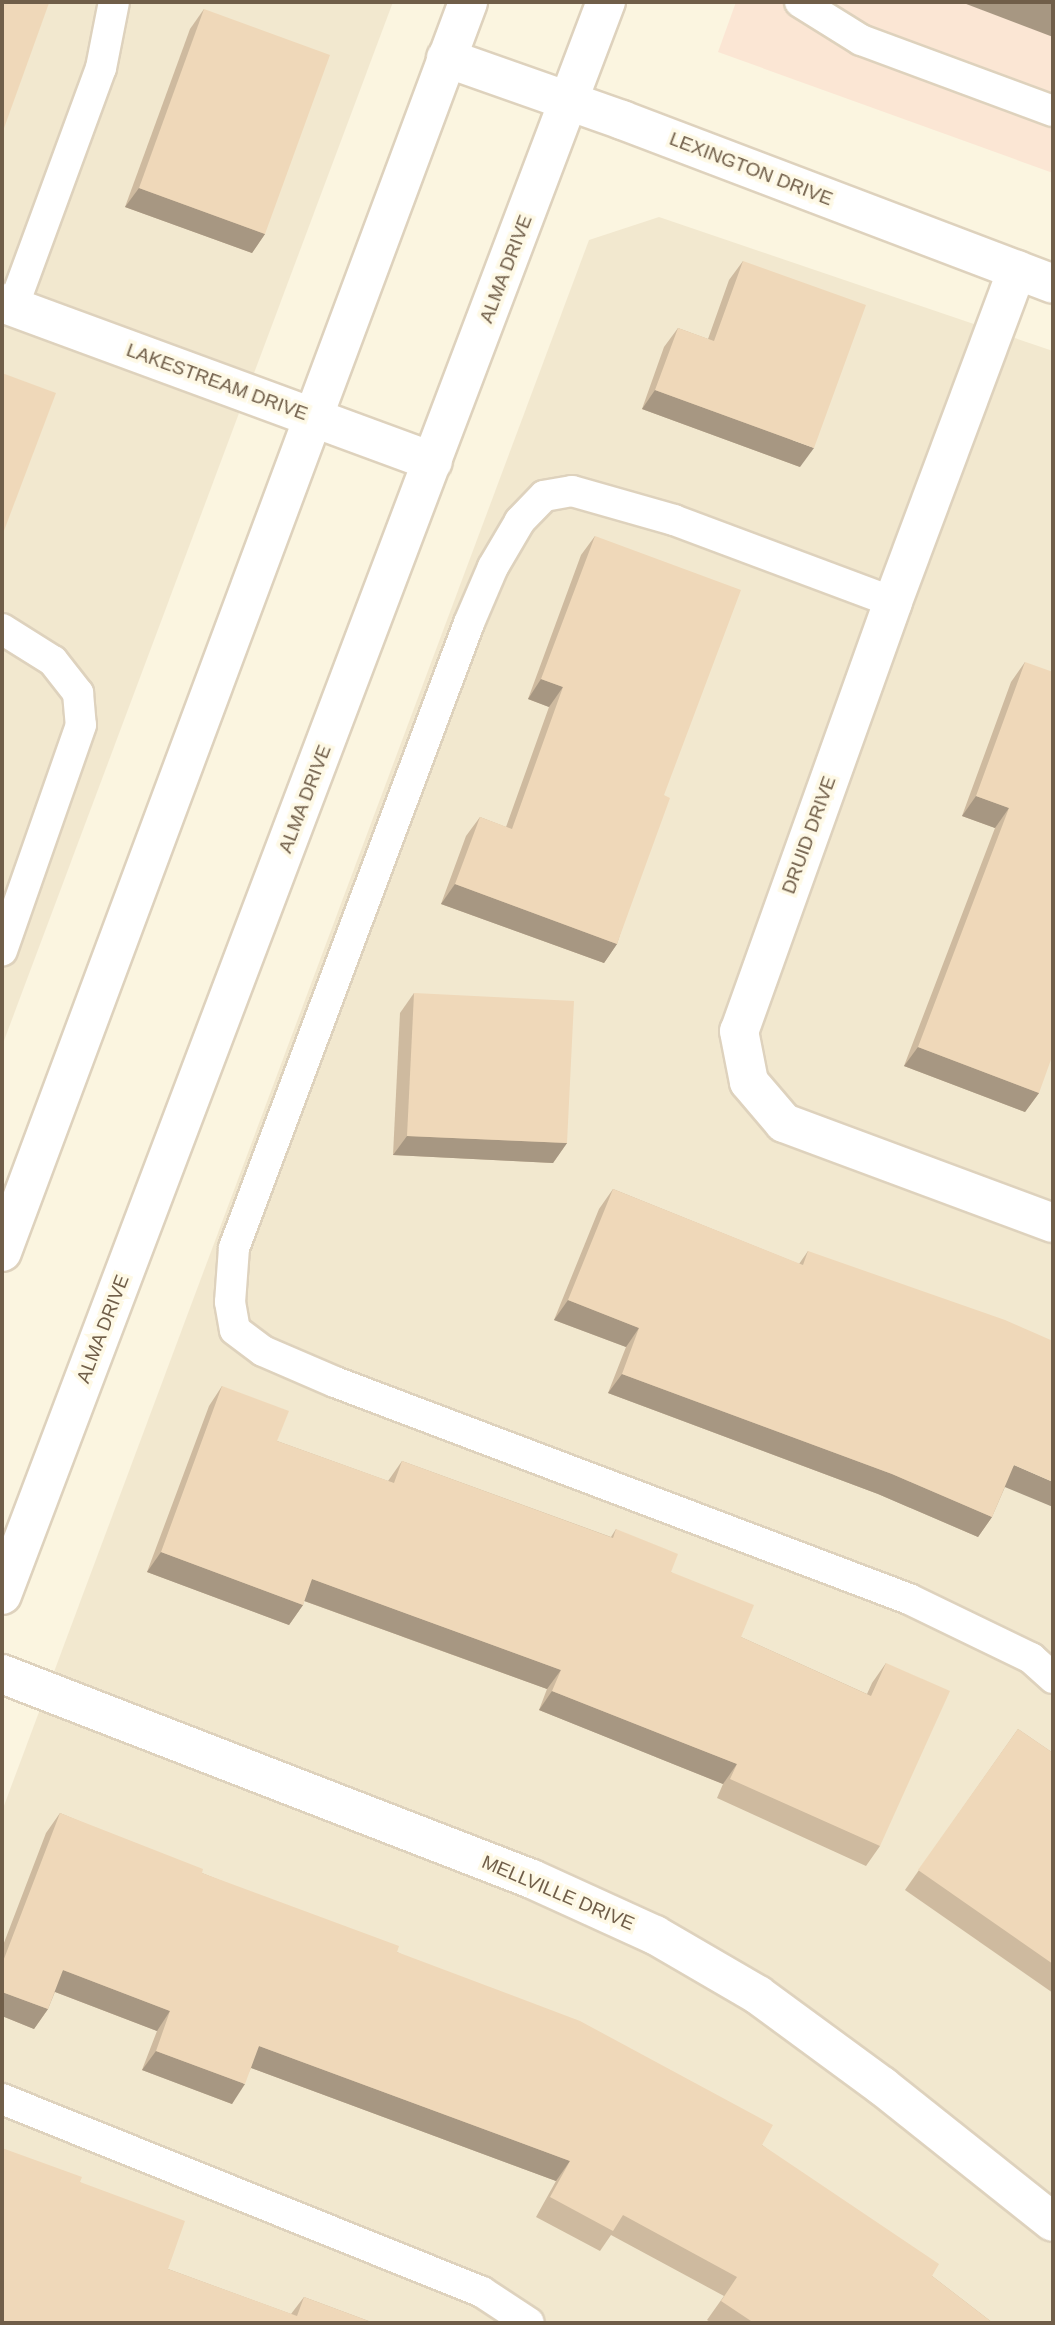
<!DOCTYPE html>
<html>
<head>
<meta charset="utf-8">
<style>
	body { margin:0 }
	#map { position:relative; width:1055px; height:2325px; overflow:hidden; background:#fbf5e0; font-family:Helvetica,sans-serif }
	div>[style] { position:absolute }
	[style*='--x'] { left:calc(var(--x)*1px); top:calc(var(--y)*1px); width:calc(var(--w)*1px); rotate:calc(var(--a)*1deg) }
	.residential>* { inset:0; background:#f2e8cf }
	.commercial>* { inset:0; background:#fbe6d4 }
	.roads { filter:drop-shadow(2px 0 #ded2bd) drop-shadow(-2px 0 #ded2bd) drop-shadow(0 2px #ded2bd) drop-shadow(0 -2px #ded2bd) }
	.service>* { height:30px; margin:-15px; padding:0 15px; transform-origin:15px; border-radius:15px; background:#fff }
	.minor>* { height:38px; margin:-19px; padding:0 19px; transform-origin:19px; border-radius:19px; background:#fff }
	.tertiary>* { height:38px; margin:-19px; padding:0 19px; transform-origin:19px; border-radius:19px; background:#fff }
	.secondary>* { height:38px; margin:-19px; padding:0 19px; transform-origin:19px; border-radius:19px; background:#fff }
	.wall>* { inset:0; background:#ceba9f }
	.shaded-wall>* { inset:0; background:#a79782 }
	.building>* { inset:0; background:#efd8b9 }
	span { translate:-50% -50%; white-space:nowrap; text-align:center; line-height:1.15; -webkit-text-stroke:7px #fef9e6; paint-order:stroke }
	.street-label { font-size:19px; color:#705e49 }
	.frame { position:absolute; inset:0; border:4px solid #705e49; pointer-events:none }
</style>
</head>
<body>
<div id="map">
	<div class="residential">
		<i style="clip-path:polygon(2px 2px,393px 2px,2px 1046px)"></i>
		<i style="clip-path:polygon(659px 217px,1053px 351px,1053px 2323px,2px 2323px,2px 1811px,589px 240px)"></i>
	</div>
	<div class="commercial">
		<i style="clip-path:polygon(736px 2px,1053px 2px,1053px 173px,718px 52px)"></i>
	</div>
	<div class="roads">
		<div class="service">
			<i style="--x:800;--y:2;--w:72;--a:31.9"></i>
			<i style="--x:861;--y:40;--w:205;--a:20.3"></i>
			<i style="--x:13;--y:307;--w:255;--a:-69.8"></i>
			<i style="--x:101;--y:68;--w:67;--a:-78.9"></i>
			<i style="--x:893;--y:602;--w:234;--a:-159.5"></i>
			<i style="--x:674;--y:520;--w:106;--a:-164.1"></i>
			<i style="--x:572;--y:491;--w:28;--a:170"></i>
			<i style="--x:544;--y:496;--w:35;--a:134"></i>
			<i style="--x:520;--y:521;--w:53;--a:120.4"></i>
			<i style="--x:493;--y:567;--w:61;--a:113.2"></i>
			<i style="--x:469;--y:623;--w:668;--a:110.61"></i>
			<i style="--x:234;--y:1248;--w:54;--a:94.2"></i>
			<i style="--x:230;--y:1302;--w:28;--a:80"></i>
			<i style="--x:235;--y:1330;--w:35;--a:37"></i>
			<i style="--x:263;--y:1351;--w:78;--a:23.3"></i>
			<i style="--x:335;--y:1382;--w:614;--a:20.71"></i>
			<i style="--x:909;--y:1599;--w:136;--a:25.8"></i>
			<i style="--x:1031;--y:1658;--w:30;--a:42"></i>
			<i style="--x:2;--y:629;--w:60;--a:32.1"></i>
			<i style="--x:53;--y:661;--w:41;--a:52"></i>
			<i style="--x:78;--y:693;--w:32;--a:85"></i>
			<i style="--x:81;--y:725;--w:239;--a:109.3"></i>
			<i style="--x:2;--y:2099;--w:517;--a:21.9"></i>
			<i style="--x:482;--y:2292;--w:56;--a:33.4"></i>
		</div>
		<div class="minor">
			<i style="--x:1017;--y:270;--w:354;--a:110.5"></i>
			<i style="--x:893;--y:602;--w:456;--a:109.7"></i>
			<i style="--x:739;--y:1031;--w:52;--a:78.9"></i>
			<i style="--x:749;--y:1082;--w:54;--a:49.5"></i>
			<i style="--x:784;--y:1123;--w:287;--a:20.4"></i>
			<i style="--x:2;--y:303;--w:459;--a:20.2"></i>
			<i style="--x:2;--y:1674;--w:568;--a:21.15"></i>
			<i style="--x:532;--y:1879;--w:135;--a:24.5"></i>
			<i style="--x:655;--y:1935;--w:119;--a:30.2"></i>
			<i style="--x:758;--y:1995;--w:154;--a:36.3"></i>
			<i style="--x:882;--y:2086;--w:218;--a:38.5"></i>
		</div>
		<div class="tertiary">
			<i style="--x:446;--y:58;--w:187;--a:19.4"></i>
			<i style="--x:622;--y:120;--w:461;--a:20.8"></i>
		</div>
		<div class="secondary">
			<i style="--x:2;--y:1252;--w:1334;--a:-69.55"></i>
			<i style="--x:2;--y:1595;--w:1704;--a:-69.24"></i>
		</div>
	</div>
	<div class="wall">
		<i style="clip-path:polygon(204px 9px,265px 234px,252px 253px,125px 207px,190px 29px)"></i>
		<i style="clip-path:polygon(743px 261px,800px 467px,642px 409px,664px 347px,678px 328px,708px 339px,729px 280px)"></i>
		<i style="clip-path:polygon(595px 536px,664px 795px,617px 944px,604px 963px,441px 904px,466px 836px,480px 817px,506px 827px,549px 707px,528px 699px,581px 555px)"></i>
		<i style="clip-path:polygon(1025px 662px,1039px 1093px,1025px 1112px,904px 1066px,995px 828px,962px 816px,1011px 682px)"></i>
		<i style="clip-path:polygon(414px 993px,567px 1143px,553px 1163px,393px 1155px,400px 1013px)"></i>
		<i style="clip-path:polygon(613px 1189px,799px 1264px,808px 1251px,1005px 1487px,992px 1517px,978px 1537px,878px 1494px,608px 1393px,626px 1347px,554px 1320px,599px 1209px)"></i>
		<i style="clip-path:polygon(222px 1386px,277px 1441px,388px 1481px,402px 1461px,611px 1537px,616px 1529px,671px 1572px,741px 1637px,867px 1694px,872px 1683px,886px 1663px,880px 1846px,866px 1866px,717px 1798px,723px 1784px,539px 1710px,547px 1689px,304px 1601px,303px 1605px,289px 1625px,147px 1572px,209px 1406px)"></i>
		<i style="clip-path:polygon(1018px 1729px,1053px 1753px,1053px 1993px,905px 1890px)"></i>
		<i style="clip-path:polygon(60px 1813px,202px 1873px,397px 1952px,762px 2145px,993px 2323px,712px 2323px,707px 2320px,724px 2296px,611px 2235px,600px 2251px,536px 2217px,556px 2181px,251px 2068px,232px 2104px,142px 2070px,157px 2031px,55px 1992px,48px 2009px,34px 2029px,2px 2016px,2px 1948px,46px 1833px)"></i>
		<i style="clip-path:polygon(80px 2182px,168px 2269px,291px 2314px,304px 2297px,374px 2323px,2px 2323px)"></i>
	</div>
	<div class="shaded-wall">
		<i style="clip-path:polygon(961px 2px,1050px 2px,1053px 3px,1053px 37px)"></i>
		<i style="clip-path:polygon(139px 188px,265px 234px,252px 253px,125px 207px)"></i>
		<i style="clip-path:polygon(655px 390px,814px 448px,800px 467px,642px 409px)"></i>
		<i style="clip-path:polygon(541px 679px,563px 687px,549px 707px,528px 699px)"></i>
		<i style="clip-path:polygon(976px 796px,1009px 808px,995px 828px,962px 816px)"></i>
		<i style="clip-path:polygon(455px 884px,617px 944px,604px 963px,441px 904px)"></i>
		<i style="clip-path:polygon(918px 1047px,1039px 1093px,1025px 1112px,904px 1066px)"></i>
		<i style="clip-path:polygon(407px 1136px,567px 1143px,553px 1163px,393px 1155px)"></i>
		<i style="clip-path:polygon(568px 1300px,639px 1328px,626px 1347px,554px 1320px)"></i>
		<i style="clip-path:polygon(622px 1374px,892px 1474px,992px 1517px,978px 1537px,878px 1494px,608px 1393px)"></i>
		<i style="clip-path:polygon(1014px 1465px,1053px 1482px,1053px 1507px,1000px 1485px)"></i>
		<i style="clip-path:polygon(161px 1552px,303px 1605px,289px 1625px,147px 1572px)"></i>
		<i style="clip-path:polygon(312px 1579px,561px 1670px,547px 1689px,299px 1599px)"></i>
		<i style="clip-path:polygon(552px 1691px,737px 1764px,723px 1784px,539px 1710px)"></i>
		<i style="clip-path:polygon(63px 1970px,170px 2011px,157px 2031px,50px 1990px)"></i>
		<i style="clip-path:polygon(2px 1992px,48px 2009px,34px 2029px,2px 2016px)"></i>
		<i style="clip-path:polygon(259px 2046px,570px 2161px,556px 2181px,246px 2066px)"></i>
		<i style="clip-path:polygon(156px 2051px,245px 2084px,232px 2104px,142px 2070px)"></i>
	</div>
	<div class="building">
		<i style="clip-path:polygon(2px 2px,45px 2px,49px 3px,3px 131px,2px 131px)"></i>
		<i style="clip-path:polygon(204px 9px,330px 55px,265px 234px,139px 188px)"></i>
		<i style="clip-path:polygon(743px 261px,866px 305px,814px 448px,655px 390px,678px 328px,714px 341px)"></i>
		<i style="clip-path:polygon(2px 373px,56px 393px,2px 536px)"></i>
		<i style="clip-path:polygon(595px 536px,741px 590px,664px 795px,670px 798px,617px 944px,455px 884px,480px 817px,512px 829px,563px 687px,541px 679px)"></i>
		<i style="clip-path:polygon(1025px 662px,1053px 672px,1053px 1054px,1039px 1093px,918px 1047px,1009px 808px,976px 796px)"></i>
		<i style="clip-path:polygon(414px 993px,574px 1001px,567px 1143px,407px 1136px)"></i>
		<i style="clip-path:polygon(613px 1189px,803px 1265px,808px 1251px,1005px 1320px,1053px 1341px,1053px 1482px,1014px 1465px,992px 1517px,892px 1474px,622px 1374px,639px 1328px,568px 1300px)"></i>
		<i style="clip-path:polygon(222px 1386px,289px 1411px,277px 1441px,394px 1483px,402px 1461px,613px 1538px,616px 1529px,678px 1554px,671px 1572px,754px 1605px,741px 1637px,871px 1696px,886px 1663px,950px 1691px,880px 1846px,730px 1779px,737px 1764px,552px 1691px,561px 1670px,312px 1579px,303px 1605px,161px 1552px)"></i>
		<i style="clip-path:polygon(1018px 1729px,1053px 1753px,1053px 1964px,918px 1870px)"></i>
		<i style="clip-path:polygon(60px 1813px,203px 1869px,202px 1873px,399px 1946px,397px 1952px,580px 2021px,773px 2125px,762px 2145px,939px 2264px,932px 2276px,993px 2323px,754px 2323px,721px 2301px,737px 2277px,623px 2215px,613px 2231px,550px 2197px,570px 2161px,259px 2046px,245px 2084px,156px 2051px,170px 2011px,63px 1970px,48px 2009px,2px 1992px,2px 1964px)"></i>
		<i style="clip-path:polygon(2px 2148px,82px 2177px,80px 2182px,185px 2221px,168px 2269px,297px 2316px,304px 2297px,374px 2323px,2px 2323px)"></i>
	</div>
	<div class="street-label">
		<span style="left:751px;top:169px;rotate:21deg">LEXINGTON DRIVE</span>
		<span style="left:506px;top:269px;rotate:-69deg">ALMA DRIVE</span>
		<span style="left:217px;top:382px;rotate:20deg">LAKESTREAM DRIVE</span>
		<span style="left:305px;top:799px;rotate:-69deg">ALMA DRIVE</span>
		<span style="left:809px;top:835px;rotate:-70deg">DRUID DRIVE</span>
		<span style="left:103px;top:1329px;rotate:-69deg">ALMA DRIVE</span>
		<span style="left:558px;top:1893px;rotate:23deg">MELLVILLE DRIVE</span>
	</div>
	<div class="frame"></div>
</div>
</body>
</html>
